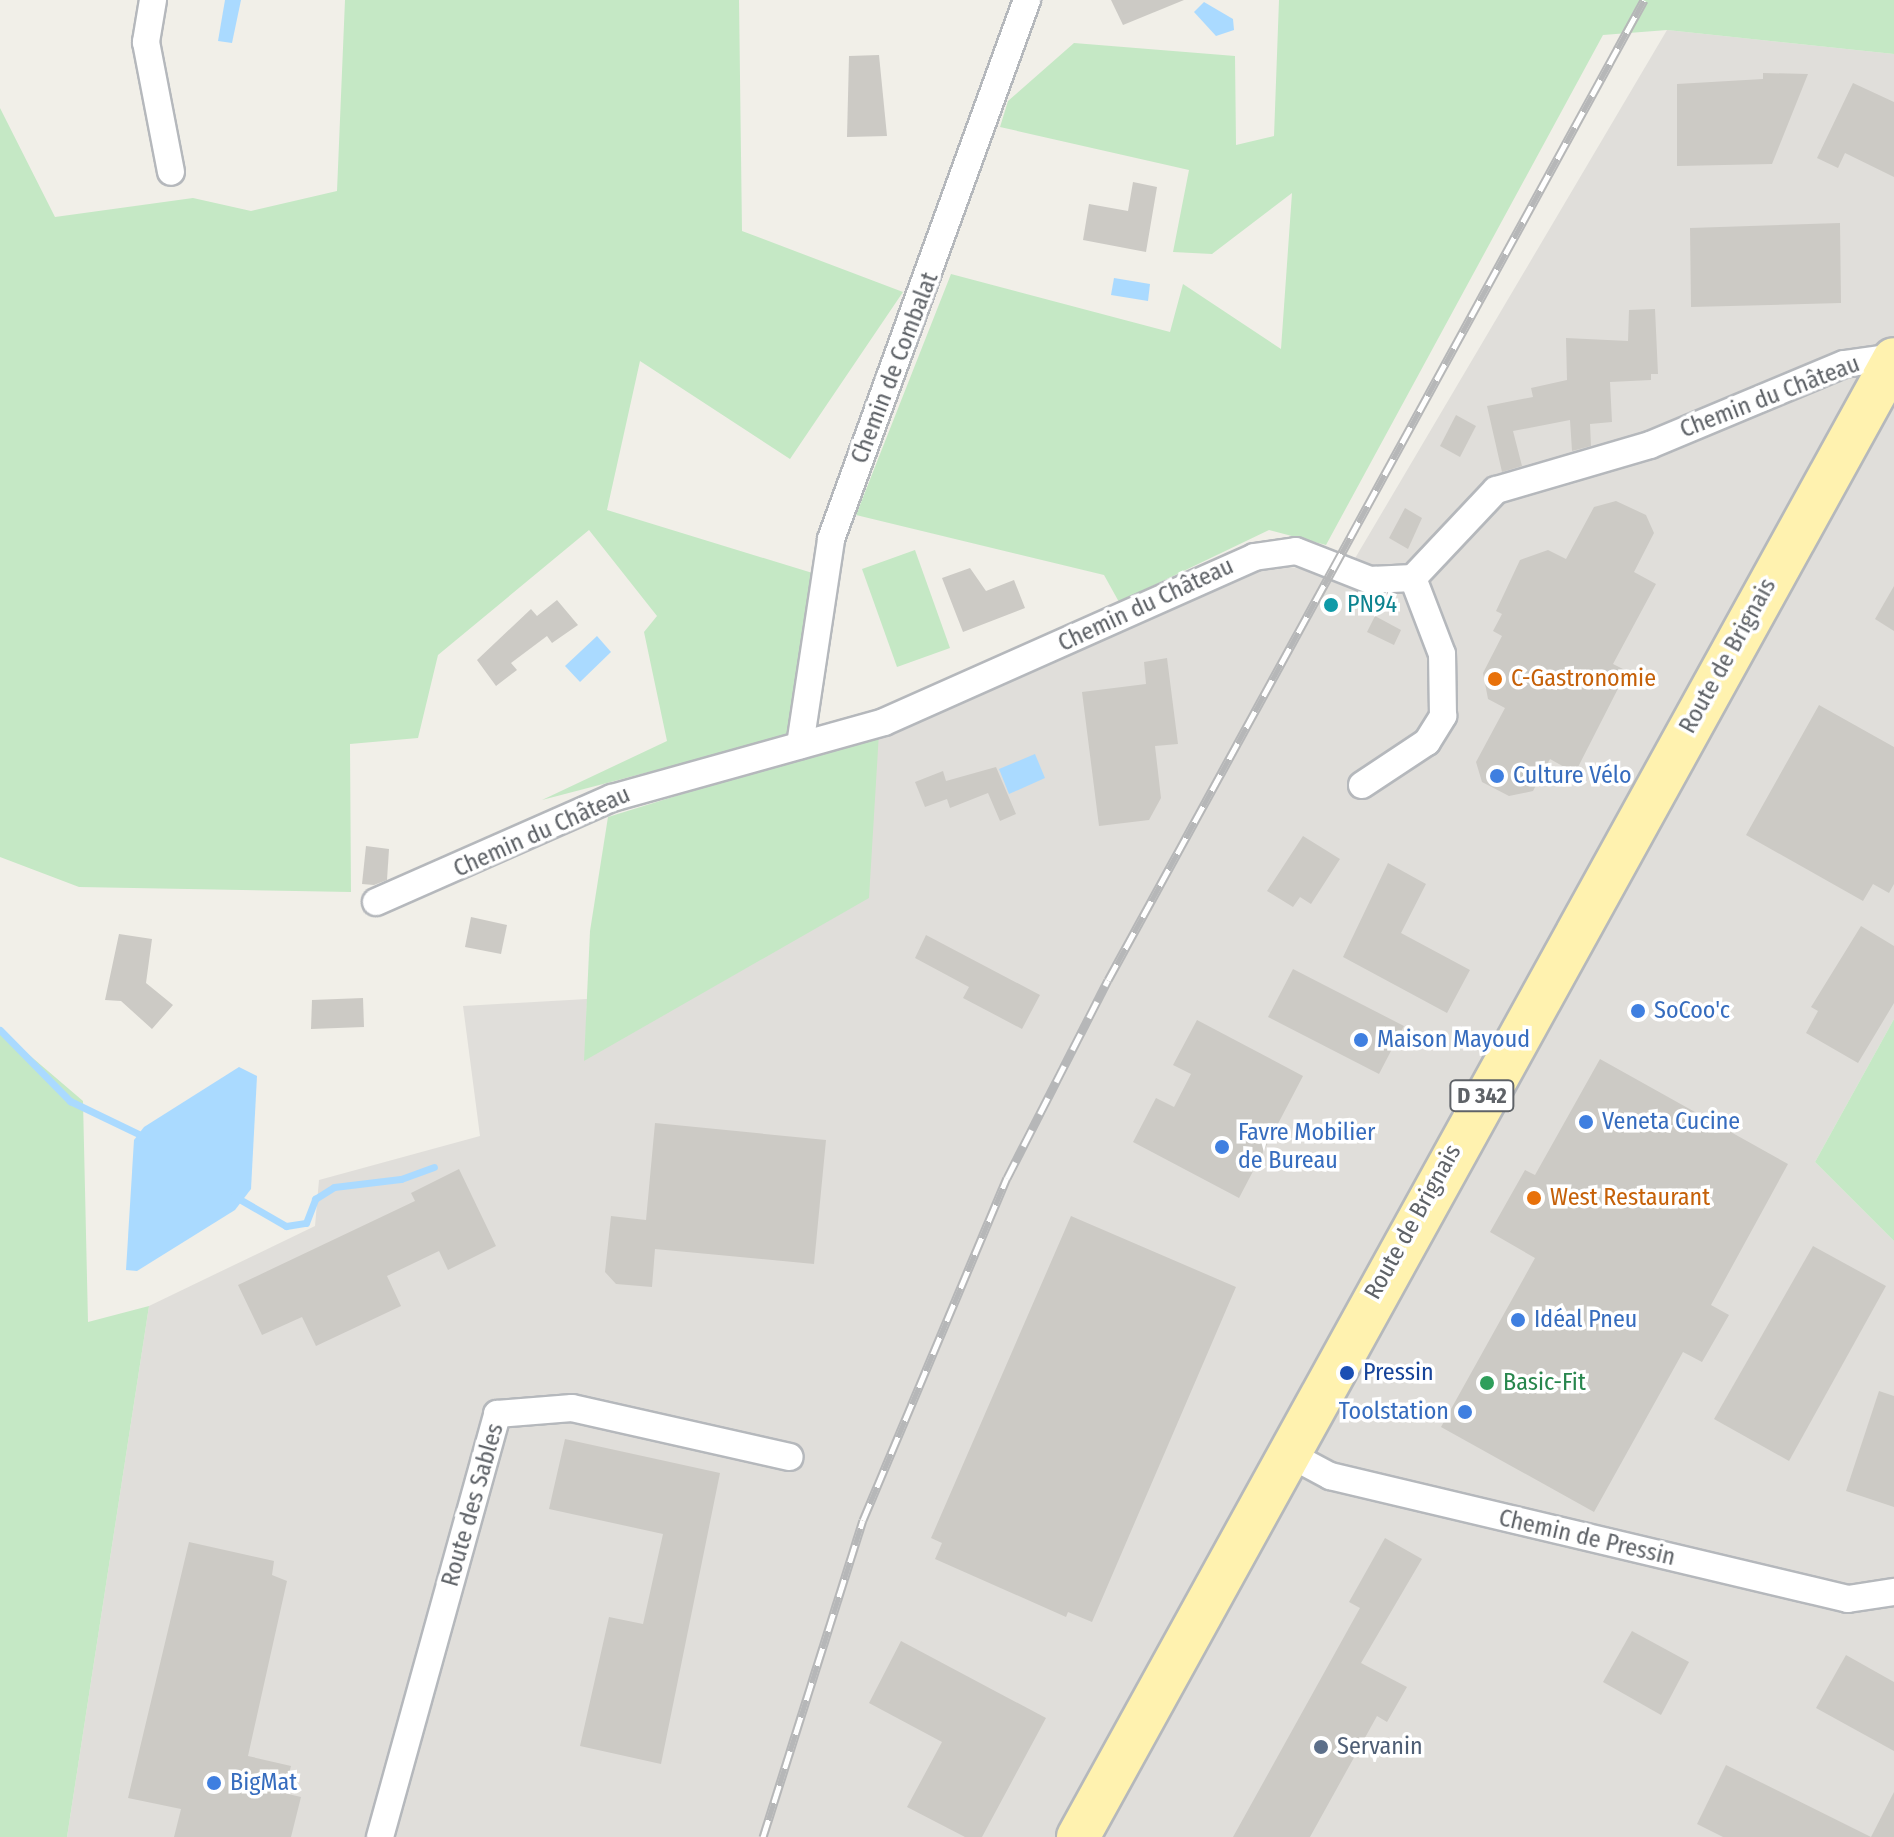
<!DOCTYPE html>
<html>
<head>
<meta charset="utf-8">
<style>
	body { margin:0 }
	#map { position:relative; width:1894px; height:1837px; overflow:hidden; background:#f1efe8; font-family:"Fira Sans Condensed",sans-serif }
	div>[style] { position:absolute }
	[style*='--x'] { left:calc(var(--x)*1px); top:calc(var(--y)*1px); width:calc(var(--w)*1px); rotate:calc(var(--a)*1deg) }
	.industrial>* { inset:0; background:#e0deda }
	.green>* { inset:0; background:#c5e8c5 }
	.water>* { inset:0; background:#aadaff }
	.stream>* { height:7px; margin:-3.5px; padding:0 3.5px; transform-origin:3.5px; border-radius:3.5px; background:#aadaff }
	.building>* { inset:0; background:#cccac5 }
	.roads { filter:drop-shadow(2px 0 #b5b8bc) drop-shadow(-2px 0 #b5b8bc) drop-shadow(0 2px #b5b8bc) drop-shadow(0 -2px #b5b8bc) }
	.minor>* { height:26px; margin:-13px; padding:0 13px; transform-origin:13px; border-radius:13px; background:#fff }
	.primary>* { height:42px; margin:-21px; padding:0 21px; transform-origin:21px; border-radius:21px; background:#fff2af }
	.rail>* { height:9px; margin-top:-4.5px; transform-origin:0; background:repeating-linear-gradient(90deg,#fff 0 18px,#b6b7b8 0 36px); box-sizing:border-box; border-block:2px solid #b6b7b8 }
	.dots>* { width:22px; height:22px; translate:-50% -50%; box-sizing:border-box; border:4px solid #fff; border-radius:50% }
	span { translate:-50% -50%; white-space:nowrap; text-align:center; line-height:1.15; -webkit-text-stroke:7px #fff; paint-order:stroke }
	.shield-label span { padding:2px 6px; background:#fff; border:2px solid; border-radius:6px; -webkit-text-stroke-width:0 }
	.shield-label { font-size:22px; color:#5f6368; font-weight:700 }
	.street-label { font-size:24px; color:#5f6368 }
	.culture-label { font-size:24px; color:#0d838f }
	.left { translate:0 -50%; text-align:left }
	.food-label { font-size:24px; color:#c56008 }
	.shop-label { font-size:24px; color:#366cbe }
	.right { translate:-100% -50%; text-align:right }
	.transit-label { font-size:24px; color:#164399 }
	.leisure-label { font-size:24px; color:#27864d }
	.service-label { font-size:24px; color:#4e5e75 }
</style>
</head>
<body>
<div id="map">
	<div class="industrial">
		<i style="clip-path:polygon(1667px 30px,1894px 54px,1894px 1019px,1815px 1162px,1894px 1241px,1894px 1837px,67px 1837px,149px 1306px,315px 1226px,319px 1180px,480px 1136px,463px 1006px,587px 999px,585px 1060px,879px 733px,1263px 562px,1344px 577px)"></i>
	</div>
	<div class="green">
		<i style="clip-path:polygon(345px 0,739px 0,742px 231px,903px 292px,790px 459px,640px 361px,607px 510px,819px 575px,794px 734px,542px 800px,667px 741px,644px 632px,657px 616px,589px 530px,438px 655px,418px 738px,350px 744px,351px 892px,79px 887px,0 857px,0 108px,55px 217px,193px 198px,251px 211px,337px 191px)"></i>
		<i style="clip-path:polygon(1279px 0,1894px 0,1894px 54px,1667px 30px,1603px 35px,1326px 545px,1269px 530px,1119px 602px,1104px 575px,856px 515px,951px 274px,1170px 332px,1183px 284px,1281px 349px,1292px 193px,1212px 254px,1173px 252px,1189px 170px,1000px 127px,1008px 101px,1074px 43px,1235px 56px,1236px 145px,1274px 136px)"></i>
		<i style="clip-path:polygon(915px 550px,950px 648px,897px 667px,862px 569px)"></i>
		<i style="clip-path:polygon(879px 733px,869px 898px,584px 1061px,590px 931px,608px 817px)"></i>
		<i style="clip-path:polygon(1894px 1019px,1894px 1241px,1815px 1162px)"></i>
		<i style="clip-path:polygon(0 1030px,83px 1101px,88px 1322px,149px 1306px,67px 1837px,0 1837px)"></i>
	</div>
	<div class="water">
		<i style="clip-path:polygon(225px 0,241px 0,232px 43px,218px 41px)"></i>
		<i style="clip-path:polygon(1204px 2px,1233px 19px,1234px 30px,1216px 36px,1194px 12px)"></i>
		<i style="clip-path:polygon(1114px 278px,1150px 284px,1148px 301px,1111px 295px)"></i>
		<i style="clip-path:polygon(597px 636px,611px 652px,580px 682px,565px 666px)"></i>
		<i style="clip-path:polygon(1035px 754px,1045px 778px,1009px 794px,999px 769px)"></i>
		<i style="clip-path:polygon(239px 1067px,257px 1076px,251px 1189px,235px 1210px,137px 1271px,126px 1270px,134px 1140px,144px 1127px)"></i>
	</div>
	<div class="stream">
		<i style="--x:0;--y:1030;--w:100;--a:45.4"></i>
		<i style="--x:70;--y:1101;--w:85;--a:25.7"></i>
		<i style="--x:234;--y:1196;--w:60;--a:30"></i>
		<i style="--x:286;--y:1226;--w:20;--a:-9"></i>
		<i style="--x:306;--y:1223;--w:26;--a:-69"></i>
		<i style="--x:315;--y:1199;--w:22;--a:-32"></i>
		<i style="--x:334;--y:1187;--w:67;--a:-6.8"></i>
		<i style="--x:401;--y:1179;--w:35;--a:-20"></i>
	</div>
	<div class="building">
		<i style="clip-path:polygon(1111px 0,1184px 0,1123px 25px)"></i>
		<i style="clip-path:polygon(879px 55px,887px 136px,847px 137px,849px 56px)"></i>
		<i style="clip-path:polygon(1763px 73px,1808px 74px,1772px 164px,1677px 166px,1677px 84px,1763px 79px)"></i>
		<i style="clip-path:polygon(1853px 83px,1894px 102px,1894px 177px,1845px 153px,1838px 168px,1817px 158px)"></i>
		<i style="clip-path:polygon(1133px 182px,1157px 187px,1146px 252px,1083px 240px,1089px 204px,1128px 211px)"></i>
		<i style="clip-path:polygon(1840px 223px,1841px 303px,1691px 307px,1690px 228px)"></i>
		<i style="clip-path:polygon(1655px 309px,1658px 374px,1651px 374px,1651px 380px,1610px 382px,1612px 422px,1590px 424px,1591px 446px,1572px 451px,1570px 420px,1513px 431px,1522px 466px,1502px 472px,1487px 406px,1533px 397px,1531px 388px,1567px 380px,1566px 338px,1628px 341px,1629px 310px)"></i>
		<i style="clip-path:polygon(1456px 415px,1476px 426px,1460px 457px,1440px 446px)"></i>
		<i style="clip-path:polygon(1616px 501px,1646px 515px,1654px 533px,1634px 572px,1656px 584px,1613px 664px,1627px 671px,1575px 773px,1550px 759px,1533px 791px,1509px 796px,1482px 782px,1476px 762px,1505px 708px,1488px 699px,1483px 673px,1502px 636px,1493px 631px,1502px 614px,1496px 611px,1520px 560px,1548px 550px,1566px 559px,1594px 507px)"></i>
		<i style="clip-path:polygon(1405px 508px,1422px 518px,1408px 549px,1389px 538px)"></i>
		<i style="clip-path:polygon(970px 568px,986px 591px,1014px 580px,1025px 608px,963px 632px,942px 578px)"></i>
		<i style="clip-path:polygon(1894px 586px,1894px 631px,1875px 619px)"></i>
		<i style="clip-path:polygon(557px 600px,578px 625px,552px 643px,547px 636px,511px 663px,517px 670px,496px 686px,477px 660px,531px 609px,537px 616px)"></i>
		<i style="clip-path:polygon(1375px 616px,1401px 630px,1394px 645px,1367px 632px)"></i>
		<i style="clip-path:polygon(1167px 658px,1178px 744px,1155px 746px,1161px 798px,1149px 820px,1099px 826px,1082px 692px,1146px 684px,1144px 662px)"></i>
		<i style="clip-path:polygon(1819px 705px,1894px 747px,1894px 884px,1889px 893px,1873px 884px,1863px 901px,1746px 835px)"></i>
		<i style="clip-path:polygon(996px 767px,1016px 814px,1000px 821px,988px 793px,950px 808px,947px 799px,925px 807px,915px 782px,943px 771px,946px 781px)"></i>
		<i style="clip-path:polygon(1303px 836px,1340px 859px,1311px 904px,1300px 897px,1293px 907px,1267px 891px)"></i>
		<i style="clip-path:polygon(366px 846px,389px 849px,387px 880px,374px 885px,362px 884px)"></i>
		<i style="clip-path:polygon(1388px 863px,1426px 884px,1401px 933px,1470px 970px,1447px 1013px,1343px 957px)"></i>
		<i style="clip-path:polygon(471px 917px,507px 925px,501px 954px,465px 947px)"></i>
		<i style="clip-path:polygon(1861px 926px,1894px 946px,1894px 1003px,1858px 1063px,1806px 1033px,1818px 1011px,1811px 1007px)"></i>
		<i style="clip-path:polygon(119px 934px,152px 939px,146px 983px,173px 1005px,152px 1029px,121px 1001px,105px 1000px)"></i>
		<i style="clip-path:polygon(926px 935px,1040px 995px,1022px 1029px,963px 998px,969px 987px,915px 958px)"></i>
		<i style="clip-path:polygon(1293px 969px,1404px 1026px,1379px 1074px,1268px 1017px)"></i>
		<i style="clip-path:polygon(363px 998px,364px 1027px,311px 1029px,312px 1000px)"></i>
		<i style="clip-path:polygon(1197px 1020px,1303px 1076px,1239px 1198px,1133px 1142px,1156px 1098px,1174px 1107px,1191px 1074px,1173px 1065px)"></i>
		<i style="clip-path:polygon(1600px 1059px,1788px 1164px,1711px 1305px,1729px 1315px,1702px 1362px,1683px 1352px,1594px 1512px,1441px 1427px,1535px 1258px,1490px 1232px,1525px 1170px,1535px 1175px)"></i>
		<i style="clip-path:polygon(655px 1123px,826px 1140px,814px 1264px,655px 1249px,652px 1287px,616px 1284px,605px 1272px,611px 1216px,646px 1220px)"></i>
		<i style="clip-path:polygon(459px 1169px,496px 1246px,448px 1270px,439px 1251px,387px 1276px,401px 1306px,316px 1346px,302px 1317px,262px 1335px,238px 1285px,415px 1201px,411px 1193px)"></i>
		<i style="clip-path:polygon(1071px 1216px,1236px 1287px,1092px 1622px,1068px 1612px,1066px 1617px,935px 1559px,942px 1543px,931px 1538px)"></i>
		<i style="clip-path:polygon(1813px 1246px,1886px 1286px,1789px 1461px,1714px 1419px)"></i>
		<i style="clip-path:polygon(1879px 1391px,1894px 1396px,1894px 1507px,1846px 1491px)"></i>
		<i style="clip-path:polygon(565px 1439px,720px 1473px,661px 1764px,580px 1746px,609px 1617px,643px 1624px,663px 1534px,549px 1509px)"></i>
		<i style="clip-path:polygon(1385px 1538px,1422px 1559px,1361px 1663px,1407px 1687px,1387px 1722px,1377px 1716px,1310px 1837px,1233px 1837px,1360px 1608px,1349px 1602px)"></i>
		<i style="clip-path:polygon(189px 1542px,274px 1561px,272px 1575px,287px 1581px,248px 1756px,291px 1766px,284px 1793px,301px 1797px,291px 1837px,174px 1837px,181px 1809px,128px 1798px)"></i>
		<i style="clip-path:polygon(1632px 1631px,1689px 1662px,1661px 1715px,1603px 1682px)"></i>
		<i style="clip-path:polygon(901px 1641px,1046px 1718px,982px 1837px,965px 1837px,907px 1807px,942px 1742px,869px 1703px)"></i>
		<i style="clip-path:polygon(1846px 1655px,1894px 1682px,1894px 1751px,1816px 1708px)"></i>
		<i style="clip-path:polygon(1726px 1765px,1871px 1837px,1723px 1837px,1697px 1824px)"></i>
		<i style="clip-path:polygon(1894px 1792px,1894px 1837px,1871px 1837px)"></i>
	</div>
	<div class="roads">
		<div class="minor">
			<i style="--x:153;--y:0;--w:43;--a:99.5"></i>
			<i style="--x:146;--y:42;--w:132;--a:79.1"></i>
			<i style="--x:800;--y:745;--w:208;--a:-81.4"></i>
			<i style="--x:831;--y:539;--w:574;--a:-70.02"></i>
			<i style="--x:1362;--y:785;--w:78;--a:-33.5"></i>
			<i style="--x:1427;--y:742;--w:31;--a:-58"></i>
			<i style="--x:1443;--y:716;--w:62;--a:-90.9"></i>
			<i style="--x:1442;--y:654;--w:81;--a:-110.9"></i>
			<i style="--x:376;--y:902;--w:258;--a:-23.8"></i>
			<i style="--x:612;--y:798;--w:282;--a:-15.6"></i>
			<i style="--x:884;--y:722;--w:405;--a:-24"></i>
			<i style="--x:1254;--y:557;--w:42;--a:-8.1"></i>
			<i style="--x:1296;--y:551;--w:79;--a:21.4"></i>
			<i style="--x:1370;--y:580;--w:43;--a:-2.7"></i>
			<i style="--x:1413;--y:578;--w:121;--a:-46.7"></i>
			<i style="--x:1496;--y:490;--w:160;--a:-16.3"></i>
			<i style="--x:1650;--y:445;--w:210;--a:-22.7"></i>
			<i style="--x:1844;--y:364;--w:50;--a:-8"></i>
			<i style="--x:1285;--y:1452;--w:51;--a:28.1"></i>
			<i style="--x:1330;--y:1476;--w:532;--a:13.36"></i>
			<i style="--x:1848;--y:1599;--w:47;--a:-8.7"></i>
			<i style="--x:380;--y:1837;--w:439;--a:-74.5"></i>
			<i style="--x:497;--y:1414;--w:75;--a:-4.6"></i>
			<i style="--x:572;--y:1408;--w:223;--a:12.7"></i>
		</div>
		<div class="primary">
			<i style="--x:1078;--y:1837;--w:1688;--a:-61.1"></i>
		</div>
	</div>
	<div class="rail">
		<i style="--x:763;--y:1837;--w:332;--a:-72.5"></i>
		<i style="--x:863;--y:1520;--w:371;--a:-67.2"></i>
		<i style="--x:1007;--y:1178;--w:222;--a:-63"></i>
		<i style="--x:1108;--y:980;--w:1117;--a:-61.32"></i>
	</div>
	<div class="dots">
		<i style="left:1331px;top:605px;background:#0f9aa8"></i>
		<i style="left:1495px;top:679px;background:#e8710a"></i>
		<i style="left:1497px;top:776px;background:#3f7fe0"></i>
		<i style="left:1638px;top:1011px;background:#3f7fe0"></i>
		<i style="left:1361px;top:1040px;background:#3f7fe0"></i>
		<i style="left:1586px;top:1122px;background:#3f7fe0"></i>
		<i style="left:1222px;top:1147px;background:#3f7fe0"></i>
		<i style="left:1534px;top:1198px;background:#e8710a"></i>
		<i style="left:1518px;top:1320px;background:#3f7fe0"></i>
		<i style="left:1347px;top:1373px;background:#1a4fb4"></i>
		<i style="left:1487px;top:1383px;background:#2e9e5b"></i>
		<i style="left:1465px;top:1412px;background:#3f7fe0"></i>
		<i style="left:1321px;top:1747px;background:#5c6f8a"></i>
		<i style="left:214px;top:1783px;background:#3f7fe0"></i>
	</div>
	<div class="shield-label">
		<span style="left:1482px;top:1096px">D 342</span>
	</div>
	<div class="street-label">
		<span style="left:895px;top:368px;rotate:-69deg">Chemin de Combalat</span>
		<span style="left:1770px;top:397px;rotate:-21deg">Chemin du Château</span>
		<span style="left:1146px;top:605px;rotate:-25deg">Chemin du Château</span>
		<span style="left:1728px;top:656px;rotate:-61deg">Route de Brignais</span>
		<span style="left:542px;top:832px;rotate:-24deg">Chemin du Château</span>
		<span style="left:1413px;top:1222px;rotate:-61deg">Route de Brignais</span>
		<span style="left:473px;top:1505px;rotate:-74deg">Route des Sables</span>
		<span style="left:1587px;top:1538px;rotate:13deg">Chemin de Pressin</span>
	</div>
	<div class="culture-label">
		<span class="left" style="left:1347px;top:605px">PN94</span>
	</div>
	<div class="food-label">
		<span class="left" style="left:1511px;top:679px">C-Gastronomie</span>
		<span class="left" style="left:1550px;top:1198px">West Restaurant</span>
	</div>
	<div class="shop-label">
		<span class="left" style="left:1513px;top:776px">Culture Vélo</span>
		<span class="left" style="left:1654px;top:1011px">SoCoo'c</span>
		<span class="left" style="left:1377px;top:1040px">Maison Mayoud</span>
		<span class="left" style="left:1602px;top:1122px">Veneta Cucine</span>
		<span class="left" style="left:1238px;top:1147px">Favre Mobilier<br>de Bureau</span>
		<span class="left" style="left:1534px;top:1320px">Idéal Pneu</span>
		<span class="right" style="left:1449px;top:1412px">Toolstation</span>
		<span class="left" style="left:230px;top:1783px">BigMat</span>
	</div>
	<div class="transit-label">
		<span class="left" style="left:1363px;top:1373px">Pressin</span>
	</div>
	<div class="leisure-label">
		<span class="left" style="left:1503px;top:1383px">Basic-Fit</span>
	</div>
	<div class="service-label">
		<span class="left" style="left:1337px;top:1747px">Servanin</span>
	</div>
</div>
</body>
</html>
